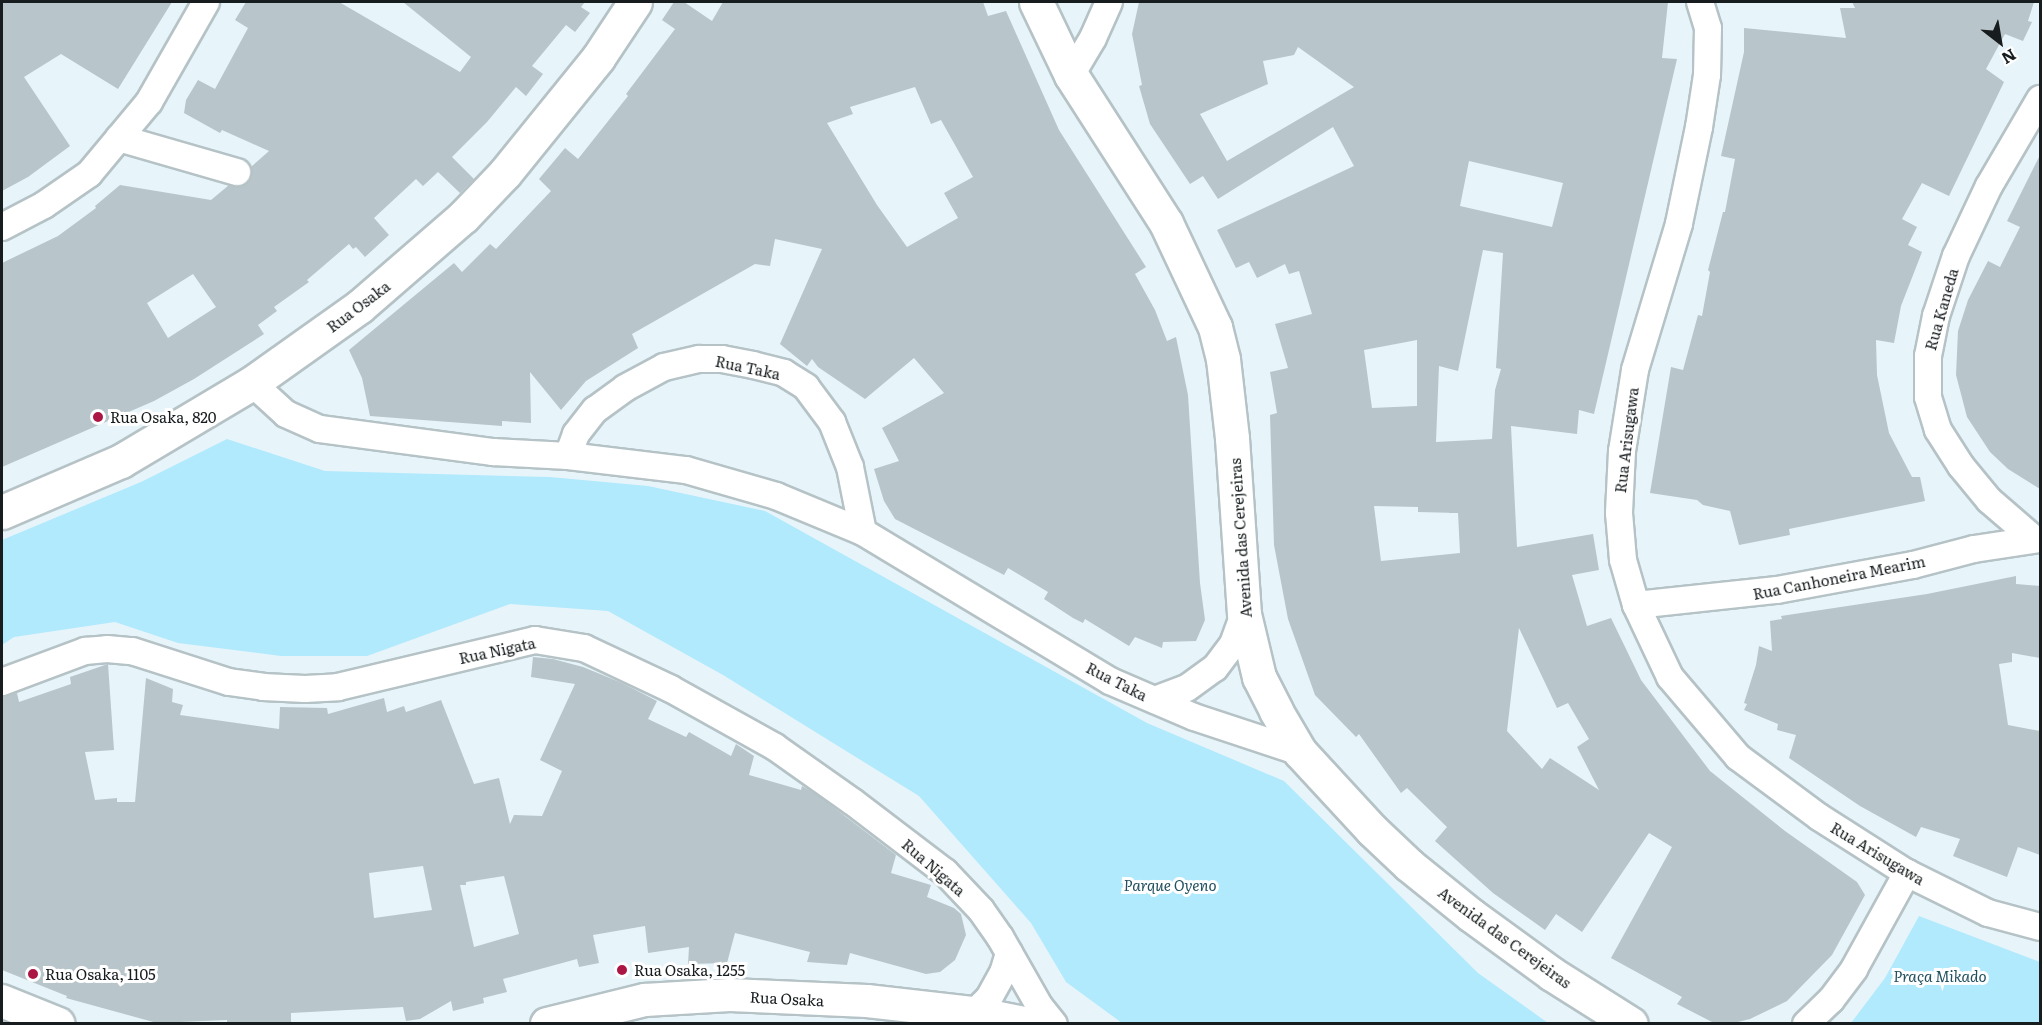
<!DOCTYPE html>
<html>
<head>
<meta charset="utf-8">
<style>
	body { margin:0 }
	#map { position:relative; width:2042px; height:1025px; overflow:hidden; background:#e7f5fa; font-family:Literata,serif }
	div>[style] { position:absolute }
	[style*='--x'] { left:calc(var(--x)*1px); top:calc(var(--y)*1px); width:calc(var(--w)*1px); rotate:calc(var(--a)*1deg) }
	.green>* { inset:0; background:#b1e9fd }
	.building>* { inset:0; background:#b8c5ca }
	.roads { filter:drop-shadow(2px 0 #b5c2c6) drop-shadow(-2px 0 #b5c2c6) drop-shadow(0 2px #b5c2c6) drop-shadow(0 -2px #b5c2c6) }
	.minor>* { height:26px; margin:-13px; padding:0 13px; transform-origin:13px; border-radius:13px; background:#fff }
	.tertiary>* { height:32px; margin:-16px; padding:0 16px; transform-origin:16px; border-radius:16px; background:#fff }
	.secondary>* { height:33px; margin:-16.5px; padding:0 16.5px; transform-origin:16.5px; border-radius:16.5px; background:#fff }
	.dots>* { width:16px; height:16px; translate:-50% -50%; box-sizing:border-box; border:3px solid #fff; border-radius:50% }
	span { translate:-50% -50%; white-space:nowrap; text-align:center; line-height:1.15; -webkit-text-stroke:6px #fff; paint-order:stroke }
	.street-label { font-size:15px; color:#171c1e }
	.poi-label { font-size:15px; color:#171c1e }
	.left { translate:0 -50%; text-align:left }
	.park-label { font-size:15px; color:#22505f; font-style:italic }
	.frame { position:absolute; inset:0; border:3px solid #171c1e; pointer-events:none }
	.north { position:absolute; left:1970px; top:12px; width:60px; height:60px; -webkit-text-stroke:4px #fff; paint-order:stroke; rotate:149deg; font-size:16px; font-weight:700; line-height:24px; text-align:center; color:#171c1e }
	.north::after { content:''; display:block; margin:auto; width:21px; height:27px; background:#171c1e; clip-path:polygon(50% 0,100% 100%,50% 72%,0 100%) }
</style>
</head>
<body>
<div id="map">
	<div class="green">
		<i style="clip-path:polygon(227px 439px,325px 471px,550px 477px,648px 486px,765px 511px,1147px 723px,1284px 781px,1478px 973px,1548px 1023px,1122px 1023px,1066px 982px,1031px 923px,919px 796px,723px 675px,608px 611px,510px 604px,367px 656px,281px 656px,178px 643px,115px 622px,14px 637px,2px 645px,2px 540px,141px 482px)"></i>
		<i style="clip-path:polygon(1919px 916px,2040px 962px,2040px 1023px,1851px 1023px,1885px 978px)"></i>
	</div>
	<div class="building">
		<i style="clip-path:polygon(2px 2px,172px 2px,118px 89px,61px 54px,24px 77px,70px 146px,28px 177px,2px 191px)"></i>
		<i style="clip-path:polygon(evenodd,246px 2px,339px 2px,460px 72px,471px 57px,403px 2px,585px 2px,581px 7px,590px 13px,575px 32px,566px 25px,532px 66px,543px 74px,526px 96px,516px 87px,487px 122px,452px 157px,474px 179px,460px 193px,438px 172px,423px 186px,416px 179px,374px 218px,389px 235px,365px 257px,356px 247px,353px 249px,349px 244px,307px 280px,309px 282px,274px 307px,277px 311px,258px 325px,264px 334px,194px 379px,154px 401px,2px 467px,2px 263px,58px 236px,96px 208px,95px 206px,120px 185px,211px 200px,229px 185px,240px 187px,248px 182px,252px 176px,251px 167px,269px 151px,222px 130px,220px 133px,184px 113px,186px 100px,198px 80px,215px 89px,248px 28px,235px 20px,246px 2px,193px 274px,216px 307px,168px 338px,147px 303px,193px 274px)"></i>
		<i style="clip-path:polygon(evenodd,674px 2px,684px 2px,712px 21px,723px 2px,983px 2px,988px 16px,1006px 11px,1059px 130px,1146px 267px,1135px 274px,1155px 310px,1167px 341px,1176px 337px,1188px 395px,1200px 583px,1205px 620px,1196px 641px,1163px 642px,1162px 648px,1135px 637px,1129px 646px,1085px 619px,1083px 623px,1073px 618px,1044px 599px,1048px 592px,1008px 568px,1004px 575px,895px 519px,884px 501px,874px 469px,899px 461px,882px 428px,944px 393px,914px 358px,865px 399px,818px 367px,812px 359px,807px 366px,780px 344px,822px 249px,775px 239px,770px 266px,755px 264px,632px 334px,638px 348px,586px 381px,561px 410px,530px 372px,531px 423px,502px 421px,502px 426px,370px 416px,362px 378px,349px 350px,454px 263px,462px 272px,490px 244px,496px 249px,551px 191px,539px 179px,565px 148px,578px 159px,628px 96px,626px 94px,675px 29px,662px 20px,674px 2px,915px 87px,931px 124px,941px 120px,973px 177px,944px 193px,958px 218px,907px 247px,877px 205px,827px 123px,853px 114px,850px 107px,915px 87px)"></i>
		<i style="clip-path:polygon(evenodd,1139px 2px,1668px 2px,1662px 58px,1677px 59px,1594px 414px,1579px 410px,1577px 434px,1511px 426px,1517px 547px,1593px 534px,1599px 570px,1572px 575px,1587px 626px,1611px 618px,1641px 680px,1710px 771px,1785px 831px,1857px 882px,1865px 895px,1832px 955px,1787px 1001px,1750px 1019px,1734px 1023px,1714px 1023px,1677px 1004px,1682px 997px,1611px 958px,1672px 847px,1649px 833px,1582px 932px,1556px 914px,1545px 930px,1493px 893px,1435px 841px,1447px 827px,1407px 788px,1401px 793px,1359px 734px,1356px 737px,1315px 695px,1288px 619px,1274px 545px,1270px 415px,1277px 413px,1270px 372px,1288px 368px,1275px 324px,1312px 314px,1299px 271px,1289px 274px,1285px 264px,1257px 278px,1249px 262px,1236px 268px,1217px 230px,1354px 166px,1333px 127px,1218px 199px,1203px 176px,1190px 184px,1150px 124px,1139px 86px,1142px 85px,1132px 34px,1139px 2px,1298px 47px,1354px 87px,1227px 161px,1200px 114px,1268px 84px,1263px 61px,1294px 55px,1298px 47px,1139px 2px,1469px 161px,1563px 183px,1552px 227px,1460px 206px,1469px 161px,1139px 2px,1483px 250px,1503px 253px,1496px 368px,1501px 369px,1495px 390px,1492px 439px,1436px 442px,1439px 366px,1458px 371px,1483px 250px,1139px 2px,1417px 340px,1417px 406px,1372px 408px,1364px 350px,1417px 340px,1139px 2px,1374px 506px,1418px 507px,1418px 512px,1458px 513px,1460px 553px,1381px 561px,1374px 506px,1139px 2px,1519px 628px,1557px 708px,1568px 703px,1589px 739px,1577px 747px,1599px 790px,1550px 758px,1542px 769px,1507px 731px,1519px 628px)"></i>
		<i style="clip-path:polygon(1852px 2px,2034px 2px,2028px 21px,2032px 22px,2023px 41px,2005px 34px,1986px 69px,2004px 82px,1949px 196px,1922px 183px,1902px 219px,1917px 227px,1908px 245px,1922px 252px,1901px 306px,1894px 343px,1876px 340px,1877px 375px,1889px 433px,1912px 477px,1920px 477px,1925px 501px,1789px 529px,1790px 535px,1739px 545px,1730px 511px,1703px 505px,1697px 500px,1650px 493px,1671px 367px,1683px 370px,1698px 315px,1702px 316px,1710px 272px,1708px 270px,1723px 212px,1725px 212px,1735px 159px,1721px 156px,1744px 52px,1744px 28px,1846px 38px,1840px 8px,1855px 8px)"></i>
		<i style="clip-path:polygon(2040px 155px,2040px 489px,2008px 469px,1990px 452px,1967px 417px,1956px 375px,1958px 331px,1968px 300px,1988px 261px,2000px 267px,2020px 227px,2007px 221px)"></i>
		<i style="clip-path:polygon(2016px 576px,2016px 584px,2040px 586px,2040px 658px,2012px 653px,2012px 662px,1999px 664px,2008px 725px,2040px 731px,2040px 855px,2018px 847px,2007px 877px,1953px 856px,1960px 839px,1921px 827px,1916px 837px,1860px 806px,1789px 758px,1796px 735px,1777px 730px,1778px 724px,1744px 710px,1747px 704px,1744px 703px,1756px 665px,1759px 646px,1772px 651px,1770px 621px,1782px 619px,1781px 616px,1927px 594px)"></i>
		<i style="clip-path:polygon(evenodd,533px 657px,553px 659px,583px 667px,622px 683px,657px 701px,648px 719px,686px 737px,689px 732px,731px 756px,736px 744px,754px 756px,749px 775px,801px 790px,802px 786px,816px 794px,896px 855px,891px 873px,931px 885px,927px 897px,954px 908px,961px 914px,966px 935px,955px 960px,940px 972px,926px 974px,850px 953px,847px 965px,807px 962px,810px 952px,735px 933px,727px 963px,688px 964px,689px 947px,648px 953px,645px 926px,593px 935px,599px 963px,579px 967px,577px 959px,503px 979px,507px 992px,483px 998px,484px 1003px,453px 1011px,451px 1001px,420px 1019px,406px 1021px,403px 1007px,291px 1013px,291px 1023px,227px 1023px,227px 1020px,157px 1023px,66px 998px,67px 996px,2px 970px,2px 697px,17px 693px,19px 702px,71px 684px,70px 677px,108px 664px,114px 750px,85px 752px,95px 800px,117px 798px,117px 802px,135px 802px,146px 678px,173px 689px,172px 702px,183px 705px,180px 715px,279px 729px,280px 707px,327px 708px,328px 714px,384px 698px,387px 712px,404px 706px,406px 712px,441px 700px,474px 784px,499px 778px,510px 824px,514px 815px,542px 816px,562px 771px,540px 760px,575px 684px,531px 677px,533px 657px,423px 866px,432px 910px,374px 918px,369px 873px,423px 866px,533px 657px,504px 876px,519px 934px,474px 947px,460px 885px,466px 885px,466px 882px,504px 876px)"></i>
	</div>
	<div class="roads">
		<div class="minor">
			<i style="--x:1700;--y:2;--w:27;--a:73"></i>
			<i style="--x:1708;--y:28;--w:47;--a:91.2"></i>
			<i style="--x:1707;--y:75;--w:53;--a:98.7"></i>
			<i style="--x:1699;--y:127;--w:99;--a:101.7"></i>
			<i style="--x:1679;--y:224;--w:152;--a:106.8"></i>
			<i style="--x:1635;--y:370;--w:82;--a:99.1"></i>
			<i style="--x:1622;--y:451;--w:62;--a:92.8"></i>
			<i style="--x:1619;--y:513;--w:47;--a:85.1"></i>
			<i style="--x:1623;--y:560;--w:47;--a:73.9"></i>
			<i style="--x:1636;--y:605;--w:80;--a:64.7"></i>
			<i style="--x:1670;--y:677;--w:105;--a:49.6"></i>
			<i style="--x:1738;--y:757;--w:101;--a:36.5"></i>
			<i style="--x:1819;--y:817;--w:104;--a:32.5"></i>
			<i style="--x:1907;--y:873;--w:90;--a:26.3"></i>
			<i style="--x:1988;--y:913;--w:54;--a:15.1"></i>
			<i style="--x:1071;--y:75;--w:43;--a:-59.3"></i>
			<i style="--x:1093;--y:38;--w:39;--a:-66"></i>
			<i style="--x:119;--y:138;--w:123;--a:16.1"></i>
			<i style="--x:2;--y:227;--w:47;--a:-27.6"></i>
			<i style="--x:44;--y:205;--w:55;--a:-34.6"></i>
			<i style="--x:89;--y:174;--w:94;--a:-50.2"></i>
			<i style="--x:149;--y:102;--w:115;--a:-60.3"></i>
			<i style="--x:252;--y:383;--w:46;--a:42.4"></i>
			<i style="--x:286;--y:414;--w:37;--a:24"></i>
			<i style="--x:320;--y:429;--w:175;--a:7.6"></i>
			<i style="--x:493;--y:452;--w:75;--a:3.1"></i>
			<i style="--x:568;--y:456;--w:119;--a:6.8"></i>
			<i style="--x:686;--y:470;--w:94;--a:16.1"></i>
			<i style="--x:776;--y:496;--w:94;--a:22.5"></i>
			<i style="--x:863;--y:532;--w:288;--a:31.1"></i>
			<i style="--x:1110;--y:681;--w:91;--a:23.2"></i>
			<i style="--x:1194;--y:717;--w:112;--a:18.3"></i>
			<i style="--x:568;--y:456;--w:23;--a:-70"></i>
			<i style="--x:576;--y:434;--w:31;--a:-52"></i>
			<i style="--x:595;--y:410;--w:37;--a:-36"></i>
			<i style="--x:625;--y:388;--w:44;--a:-28.3"></i>
			<i style="--x:664;--y:367;--w:36;--a:-13"></i>
			<i style="--x:699;--y:359;--w:23;--a:0"></i>
			<i style="--x:722;--y:359;--w:32;--a:11"></i>
			<i style="--x:753;--y:365;--w:32;--a:14"></i>
			<i style="--x:784;--y:373;--w:26;--a:32"></i>
			<i style="--x:806;--y:387;--w:44;--a:53.4"></i>
			<i style="--x:832;--y:422;--w:48;--a:68.2"></i>
			<i style="--x:850;--y:467;--w:66;--a:78.7"></i>
			<i style="--x:2033;--y:538;--w:58;--a:-139.2"></i>
			<i style="--x:1989;--y:500;--w:44;--a:-129.5"></i>
			<i style="--x:1961;--y:466;--w:43;--a:-122.6"></i>
			<i style="--x:1938;--y:430;--w:34;--a:-107"></i>
			<i style="--x:1928;--y:397;--w:41;--a:-90"></i>
			<i style="--x:1928;--y:356;--w:41;--a:-78.7"></i>
			<i style="--x:1936;--y:316;--w:63;--a:-71.6"></i>
			<i style="--x:1956;--y:256;--w:77;--a:-64.8"></i>
			<i style="--x:1989;--y:186;--w:101;--a:-59.6"></i>
			<i style="--x:1636;--y:605;--w:142;--a:-6.1"></i>
			<i style="--x:1777;--y:590;--w:138;--a:-10.4"></i>
			<i style="--x:1913;--y:565;--w:63;--a:-14.7"></i>
			<i style="--x:1974;--y:549;--w:67;--a:-8.6"></i>
			<i style="--x:2;--y:682;--w:89;--a:-20.5"></i>
			<i style="--x:85;--y:651;--w:22;--a:-5"></i>
			<i style="--x:107;--y:649;--w:25;--a:5"></i>
			<i style="--x:132;--y:651;--w:102;--a:17.7"></i>
			<i style="--x:229;--y:682;--w:34;--a:8"></i>
			<i style="--x:263;--y:687;--w:42;--a:2.7"></i>
			<i style="--x:305;--y:689;--w:33;--a:-3"></i>
			<i style="--x:338;--y:687;--w:203;--a:-13.4"></i>
			<i style="--x:535;--y:640;--w:50;--a:9.3"></i>
			<i style="--x:584;--y:648;--w:96;--a:25.2"></i>
			<i style="--x:671;--y:689;--w:119;--a:29.1"></i>
			<i style="--x:775;--y:747;--w:95;--a:35.2"></i>
			<i style="--x:853;--y:802;--w:116;--a:37.3"></i>
			<i style="--x:945;--y:872;--w:52;--a:46.5"></i>
			<i style="--x:981;--y:910;--w:33;--a:55"></i>
			<i style="--x:1000;--y:937;--w:81;--a:60.3"></i>
			<i style="--x:1040;--y:1007;--w:22;--a:51"></i>
			<i style="--x:1155;--y:700;--w:34;--a:-21"></i>
			<i style="--x:1187;--y:688;--w:34;--a:-36"></i>
			<i style="--x:1215;--y:668;--w:30;--a:-53"></i>
			<i style="--x:1233;--y:644;--w:32;--a:-70"></i>
			<i style="--x:974;--y:1013;--w:21;--a:-45"></i>
			<i style="--x:989;--y:998;--w:29;--a:-61"></i>
			<i style="--x:1003;--y:973;--w:21;--a:-73"></i>
			<i style="--x:1806;--y:1024;--w:35;--a:-44"></i>
			<i style="--x:1831;--y:1000;--w:39;--a:-53"></i>
			<i style="--x:1854;--y:969;--w:110;--a:-61.1"></i>
		</div>
		<div class="tertiary">
			<i style="--x:2;--y:1001;--w:61;--a:22"></i>
			<i style="--x:547;--y:1024;--w:101;--a:-13.8"></i>
			<i style="--x:645;--y:1000;--w:85;--a:-3.4"></i>
			<i style="--x:730;--y:995;--w:137;--a:2.5"></i>
			<i style="--x:867;--y:1001;--w:108;--a:6.4"></i>
			<i style="--x:974;--y:1013;--w:56;--a:11.3"></i>
		</div>
		<div class="secondary">
			<i style="--x:1036;--y:2;--w:81;--a:64.4"></i>
			<i style="--x:1071;--y:75;--w:176;--a:57.3"></i>
			<i style="--x:1166;--y:223;--w:115;--a:64.8"></i>
			<i style="--x:1215;--y:327;--w:33;--a:76"></i>
			<i style="--x:1223;--y:359;--w:80;--a:83.5"></i>
			<i style="--x:1232;--y:438;--w:176;--a:86.1"></i>
			<i style="--x:1244;--y:614;--w:65;--a:76.6"></i>
			<i style="--x:1259;--y:677;--w:38;--a:63"></i>
			<i style="--x:1276;--y:711;--w:48;--a:59.7"></i>
			<i style="--x:1300;--y:752;--w:106;--a:47.3"></i>
			<i style="--x:1372;--y:830;--w:51;--a:43.4"></i>
			<i style="--x:1409;--y:865;--w:80;--a:38.9"></i>
			<i style="--x:1471;--y:915;--w:100;--a:36.1"></i>
			<i style="--x:1552;--y:974;--w:93;--a:32.3"></i>
			<i style="--x:2;--y:512;--w:129;--a:-23.2"></i>
			<i style="--x:121;--y:461;--w:152;--a:-30.8"></i>
			<i style="--x:252;--y:383;--w:131;--a:-35.4"></i>
			<i style="--x:359;--y:307;--w:138;--a:-40.9"></i>
			<i style="--x:463;--y:217;--w:61;--a:-46.3"></i>
			<i style="--x:505;--y:173;--w:148;--a:-51"></i>
			<i style="--x:598;--y:58;--w:67;--a:-56.5"></i>
		</div>
	</div>
	<div class="dots">
		<i style="left:98px;top:417px;background:#ab1645"></i>
		<i style="left:622px;top:970px;background:#ab1645"></i>
		<i style="left:33px;top:974px;background:#ab1645"></i>
	</div>
	<div class="street-label">
		<span style="left:358px;top:306px;rotate:-37deg">Rua Osaka</span>
		<span style="left:1941px;top:309px;rotate:-74deg">Rua Kaneda</span>
		<span style="left:748px;top:367px;rotate:12deg">Rua Taka</span>
		<span style="left:1626px;top:440px;rotate:-83deg">Rua Arisugawa</span>
		<span style="left:1240px;top:538px;rotate:-94deg">Avenida das Cerejeiras</span>
		<span style="left:1839px;top:577px;rotate:-11deg">Rua Canhoneira Mearim</span>
		<span style="left:497px;top:650px;rotate:-12deg">Rua Nigata</span>
		<span style="left:1117px;top:681px;rotate:27deg">Rua Taka</span>
		<span style="left:1878px;top:853px;rotate:31deg">Rua Arisugawa</span>
		<span style="left:934px;top:867px;rotate:41deg">Rua Nigata</span>
		<span style="left:1505px;top:937px;rotate:36deg">Avenida das Cerejeiras</span>
		<span style="left:787px;top:998px;rotate:3deg">Rua Osaka</span>
	</div>
	<div class="poi-label">
		<span class="left" style="left:110px;top:417px">Rua Osaka, 820</span>
		<span class="left" style="left:634px;top:970px">Rua Osaka, 1255</span>
		<span class="left" style="left:45px;top:974px">Rua Osaka, 1105</span>
	</div>
	<div class="park-label">
		<span style="left:1170px;top:885px">Parque Oyeno</span>
		<span style="left:1940px;top:976px">Praça Mikado</span>
	</div>
	<div class="frame"></div>
	<div class="north">N</div>
</div>
</body>
</html>
